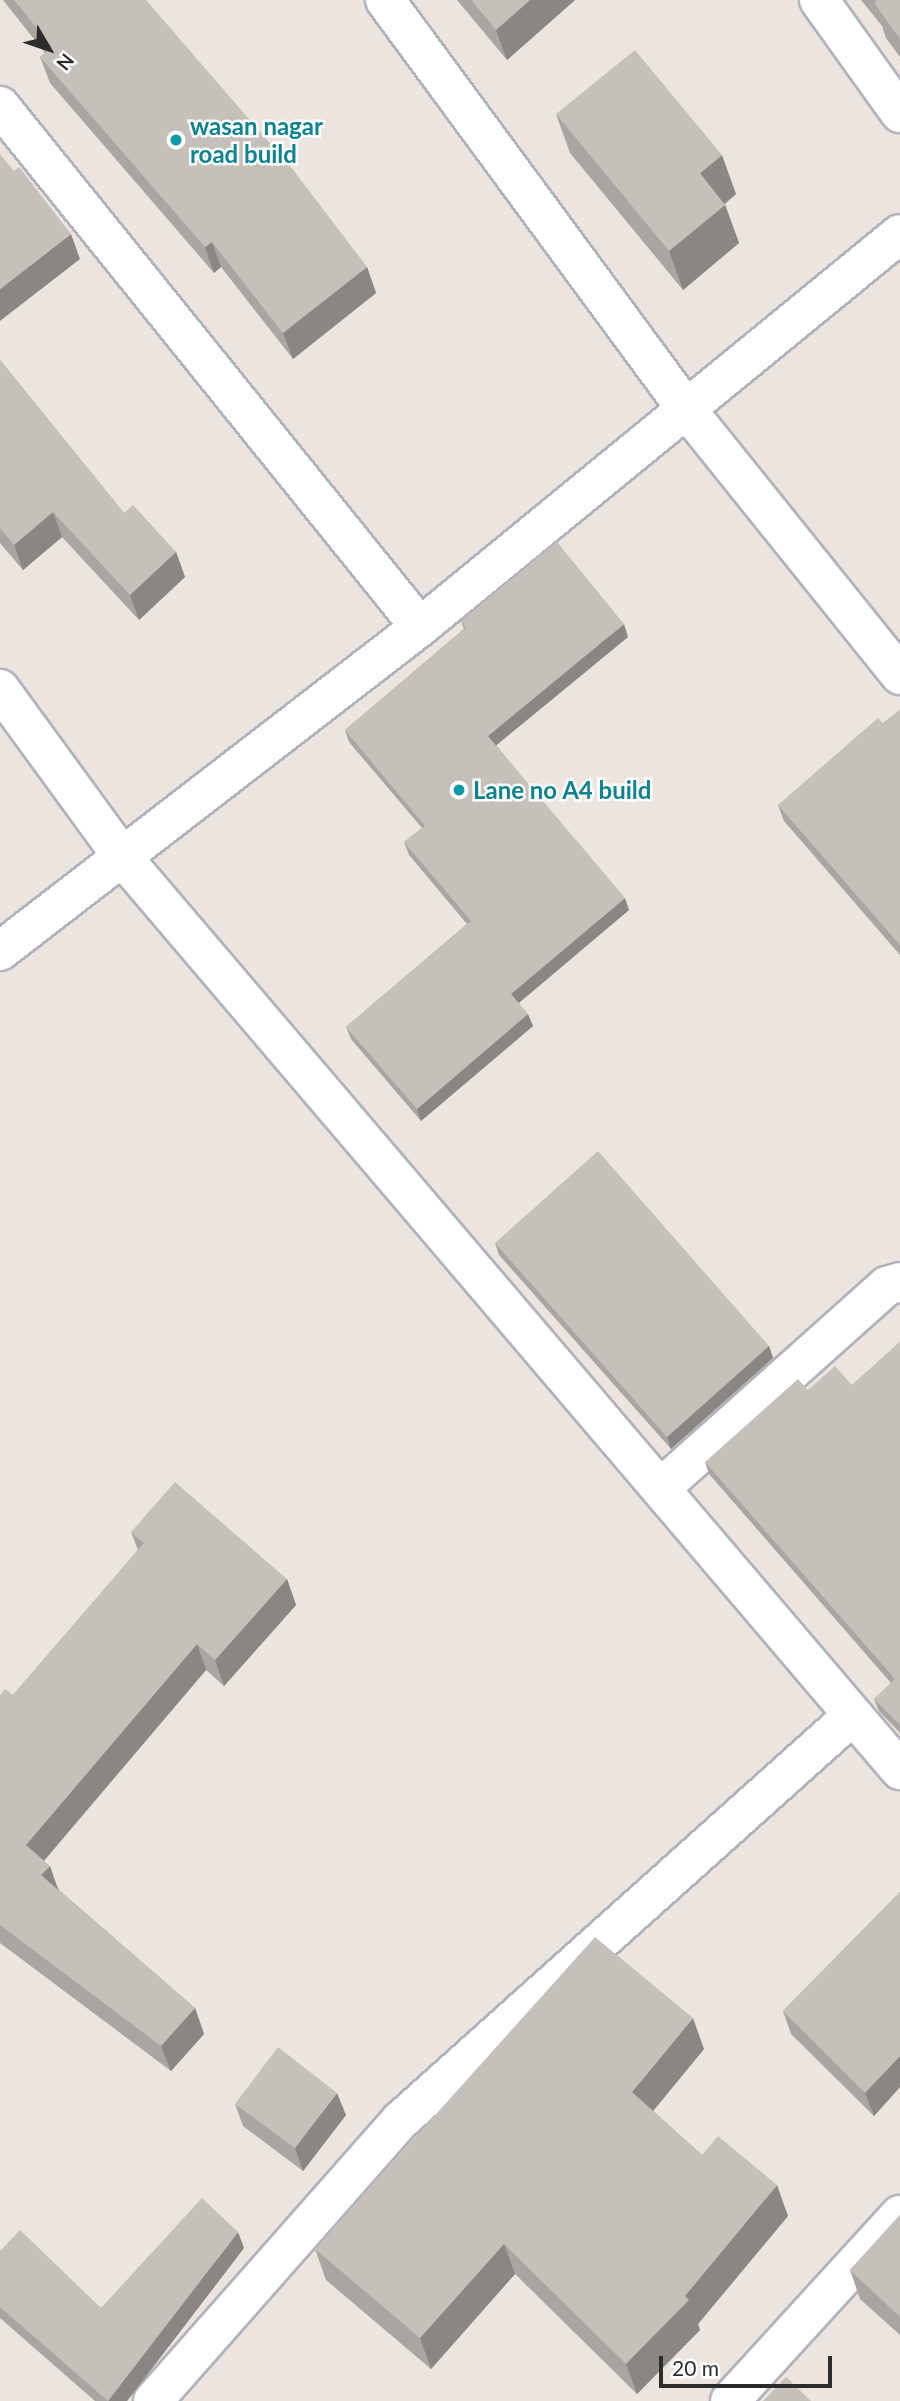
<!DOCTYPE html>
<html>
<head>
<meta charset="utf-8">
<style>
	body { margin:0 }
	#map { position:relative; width:900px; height:2401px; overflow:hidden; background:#ece5df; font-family:Lato,sans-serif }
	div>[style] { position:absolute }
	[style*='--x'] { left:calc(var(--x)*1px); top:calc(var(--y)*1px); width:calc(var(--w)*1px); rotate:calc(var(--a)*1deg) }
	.roads { filter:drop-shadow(2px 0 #afb3bb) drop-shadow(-2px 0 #afb3bb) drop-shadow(0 2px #afb3bb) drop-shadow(0 -2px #afb3bb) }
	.minor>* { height:38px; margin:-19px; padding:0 19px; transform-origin:19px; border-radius:19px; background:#fff }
	.wall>* { inset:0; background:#a9a5a0 }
	.shaded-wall>* { inset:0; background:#8a8682 }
	.building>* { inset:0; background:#c5c0ba }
	.dots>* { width:19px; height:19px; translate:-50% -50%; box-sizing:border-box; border:4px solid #fff; border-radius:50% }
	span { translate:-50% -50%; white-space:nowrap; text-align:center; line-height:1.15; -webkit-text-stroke:5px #fff; paint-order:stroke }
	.culture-label { font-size:24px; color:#0d838f; font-weight:700 }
	.left { translate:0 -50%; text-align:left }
	.north { position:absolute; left:14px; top:14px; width:70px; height:70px; -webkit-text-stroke:5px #fff; paint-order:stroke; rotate:129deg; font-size:19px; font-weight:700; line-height:28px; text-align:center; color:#2c2c2c }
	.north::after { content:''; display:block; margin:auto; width:24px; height:32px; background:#2c2c2c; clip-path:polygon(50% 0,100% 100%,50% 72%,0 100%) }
	.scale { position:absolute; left:659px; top:2356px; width:173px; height:32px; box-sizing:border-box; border:4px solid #2c2c2c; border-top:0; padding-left:9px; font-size:21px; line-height:24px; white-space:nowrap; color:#2c2c2c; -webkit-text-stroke:5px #fff; paint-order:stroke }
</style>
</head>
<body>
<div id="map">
	<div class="roads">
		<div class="minor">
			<i style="--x:385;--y:0;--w:509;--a:53.63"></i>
			<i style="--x:687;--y:410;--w:340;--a:51.2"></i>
			<i style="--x:819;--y:0;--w:139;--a:54.4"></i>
			<i style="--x:0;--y:106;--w:669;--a:51.13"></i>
			<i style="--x:0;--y:689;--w:210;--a:53.9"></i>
			<i style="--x:124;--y:859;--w:1197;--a:49.58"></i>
			<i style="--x:0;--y:951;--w:530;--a:-37.65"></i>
			<i style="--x:420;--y:627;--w:620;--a:-39.31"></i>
			<i style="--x:663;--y:1486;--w:300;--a:-41.8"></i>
			<i style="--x:887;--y:1286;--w:14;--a:-17"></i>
			<i style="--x:153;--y:2401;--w:375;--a:-48.6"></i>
			<i style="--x:401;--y:2120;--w:604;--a:-41.85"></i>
			<i style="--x:730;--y:2401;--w:252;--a:-47.6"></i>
		</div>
	</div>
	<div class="wall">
		<i style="clip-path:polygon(3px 0,146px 0,367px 267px,376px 293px,293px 359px,221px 267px,214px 273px,50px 83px,40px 57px,45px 53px)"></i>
		<i style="clip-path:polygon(457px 0,575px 0,507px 60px)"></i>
		<i style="clip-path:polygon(861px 0,900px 0,900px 57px,886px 38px,882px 26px)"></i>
		<i style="clip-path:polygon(556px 114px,736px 194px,725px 204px,739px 243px,683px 290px,570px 153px)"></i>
		<i style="clip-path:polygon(0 360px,124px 513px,176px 552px,185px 577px,139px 620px,62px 537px,23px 570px,0 543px)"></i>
		<i style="clip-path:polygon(461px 621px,628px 637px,496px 745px,629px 910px,519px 1003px,533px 1026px,421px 1121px,351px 1039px,346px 1027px,467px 924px,409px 855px,404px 842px,422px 828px,349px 742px,345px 730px,464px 629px)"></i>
		<i style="clip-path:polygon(900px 710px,900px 955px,784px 821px,778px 805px)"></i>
		<i style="clip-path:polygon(495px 1243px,769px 1346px,773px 1358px,671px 1449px,499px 1255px)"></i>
		<i style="clip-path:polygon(900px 1342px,900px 1733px,879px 1711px,874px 1699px,891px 1683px,709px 1474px,705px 1462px,852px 1385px)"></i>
		<i style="clip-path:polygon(131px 1532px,287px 1579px,296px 1605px,224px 1686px,206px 1670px,44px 1861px,59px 1890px,195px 2008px,204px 2034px,171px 2071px,0 1943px,0 1695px,13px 1695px,138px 1550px)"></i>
		<i style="clip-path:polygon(900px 1892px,900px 2087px,874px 2116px,791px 2034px,783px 2011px)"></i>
		<i style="clip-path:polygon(704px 2049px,653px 2111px,702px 2155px,788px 2216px,698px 2324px,700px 2330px,637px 2394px,515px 2274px,431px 2369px,326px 2280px,315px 2249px)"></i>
		<i style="clip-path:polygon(235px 2104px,346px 2115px,303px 2171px,243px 2126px)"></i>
		<i style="clip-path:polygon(900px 2215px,900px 2335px,860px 2299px,850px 2270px)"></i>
		<i style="clip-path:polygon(244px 2248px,127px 2401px,95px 2401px,0 2318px,0 2251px,101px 2308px)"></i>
	</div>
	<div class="shaded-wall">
		<i style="clip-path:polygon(530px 0,575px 0,507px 60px,496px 30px)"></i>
		<i style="clip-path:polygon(722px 155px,736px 194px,714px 212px,700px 173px)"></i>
		<i style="clip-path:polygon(725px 205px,739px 243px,683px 290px,669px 251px)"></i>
		<i style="clip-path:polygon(71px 234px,80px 259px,0 321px,0 289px)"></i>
		<i style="clip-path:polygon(212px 242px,221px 267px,214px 273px,205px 247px)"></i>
		<i style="clip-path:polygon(367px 267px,376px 293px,293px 359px,283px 333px)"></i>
		<i style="clip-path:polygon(53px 512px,62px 537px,23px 570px,14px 545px)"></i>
		<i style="clip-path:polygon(176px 552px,185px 577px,139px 620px,130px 595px)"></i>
		<i style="clip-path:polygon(624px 624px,628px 637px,493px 748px,488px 736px)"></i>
		<i style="clip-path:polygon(625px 898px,629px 910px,515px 1006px,511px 994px)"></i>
		<i style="clip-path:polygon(528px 1014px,533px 1026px,421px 1121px,417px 1109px)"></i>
		<i style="clip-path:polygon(769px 1346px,773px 1358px,671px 1449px,667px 1437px)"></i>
		<i style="clip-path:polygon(287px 1579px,296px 1605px,224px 1686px,215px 1660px)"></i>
		<i style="clip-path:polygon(197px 1644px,206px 1670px,35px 1871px,26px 1845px)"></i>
		<i style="clip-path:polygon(50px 1866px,59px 1892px,41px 1875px)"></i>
		<i style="clip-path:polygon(195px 2008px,204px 2034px,171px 2071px,161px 2046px)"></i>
		<i style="clip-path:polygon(693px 2018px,704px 2049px,644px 2122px,632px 2092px)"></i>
		<i style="clip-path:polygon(900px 2056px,900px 2087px,874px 2116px,865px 2093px)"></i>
		<i style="clip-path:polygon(337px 2093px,346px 2115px,303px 2171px,295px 2148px)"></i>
		<i style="clip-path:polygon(777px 2185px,788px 2216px,698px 2324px,700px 2330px,637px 2394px,626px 2364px,685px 2296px)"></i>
		<i style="clip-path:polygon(238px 2232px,244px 2248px,127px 2401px,108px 2401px)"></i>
		<i style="clip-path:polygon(504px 2244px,515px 2274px,431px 2369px,420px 2338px)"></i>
	</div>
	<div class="building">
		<i style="clip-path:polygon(14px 0,146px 0,294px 171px,367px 267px,283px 333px,212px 242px,205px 247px,40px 57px,52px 47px)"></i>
		<i style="clip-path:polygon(471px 0,530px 0,496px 30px)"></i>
		<i style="clip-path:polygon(876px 0,900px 0,900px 39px,874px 3px,877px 1px)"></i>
		<i style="clip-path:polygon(635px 50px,722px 155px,700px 173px,725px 205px,669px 251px,556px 114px)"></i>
		<i style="clip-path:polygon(0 154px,14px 171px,19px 167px,71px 234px,0 289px)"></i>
		<i style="clip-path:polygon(0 360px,124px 513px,133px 505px,176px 552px,130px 595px,53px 512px,14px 545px,0 528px)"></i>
		<i style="clip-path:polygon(557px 542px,624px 624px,488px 736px,625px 898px,511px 994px,528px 1014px,417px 1109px,346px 1027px,471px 921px,404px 842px,425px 826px,345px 730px,466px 628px,461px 621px)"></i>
		<i style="clip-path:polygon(900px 710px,900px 945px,778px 805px,878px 718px,883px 724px)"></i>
		<i style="clip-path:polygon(598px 1151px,769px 1346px,667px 1437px,495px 1243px)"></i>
		<i style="clip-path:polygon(900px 1342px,900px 1725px,874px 1699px,895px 1679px,705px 1462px,798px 1379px,808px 1390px,835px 1366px,852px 1385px)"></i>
		<i style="clip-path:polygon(175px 1482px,287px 1579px,215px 1660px,197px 1644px,26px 1845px,50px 1866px,41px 1875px,195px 2008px,161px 2046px,0 1925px,0 1695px,5px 1689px,13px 1695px,144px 1543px,131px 1532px)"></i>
		<i style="clip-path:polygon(900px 1892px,900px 2056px,865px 2093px,783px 2011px)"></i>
		<i style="clip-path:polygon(595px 1937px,693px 2018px,632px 2092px,702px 2155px,718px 2136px,777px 2185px,685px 2296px,689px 2300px,626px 2364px,504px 2244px,420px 2338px,315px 2249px)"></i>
		<i style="clip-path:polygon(278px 2047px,337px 2093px,295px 2148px,235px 2104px)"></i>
		<i style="clip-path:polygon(202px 2198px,238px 2232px,108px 2401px,0 2307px,0 2251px,20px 2230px,101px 2308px)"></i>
		<i style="clip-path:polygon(900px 2215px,900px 2317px,850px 2270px)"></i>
		<i style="clip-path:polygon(786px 2377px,811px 2401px,763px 2401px)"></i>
	</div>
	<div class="dots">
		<i style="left:176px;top:140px;background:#0f9aa8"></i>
		<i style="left:459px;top:790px;background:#0f9aa8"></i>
	</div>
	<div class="culture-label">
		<span class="left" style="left:190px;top:140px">wasan nagar<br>road build</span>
		<span class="left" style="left:473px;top:790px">Lane no A4 build</span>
	</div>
	<div class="north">N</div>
	<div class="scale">20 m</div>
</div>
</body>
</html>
